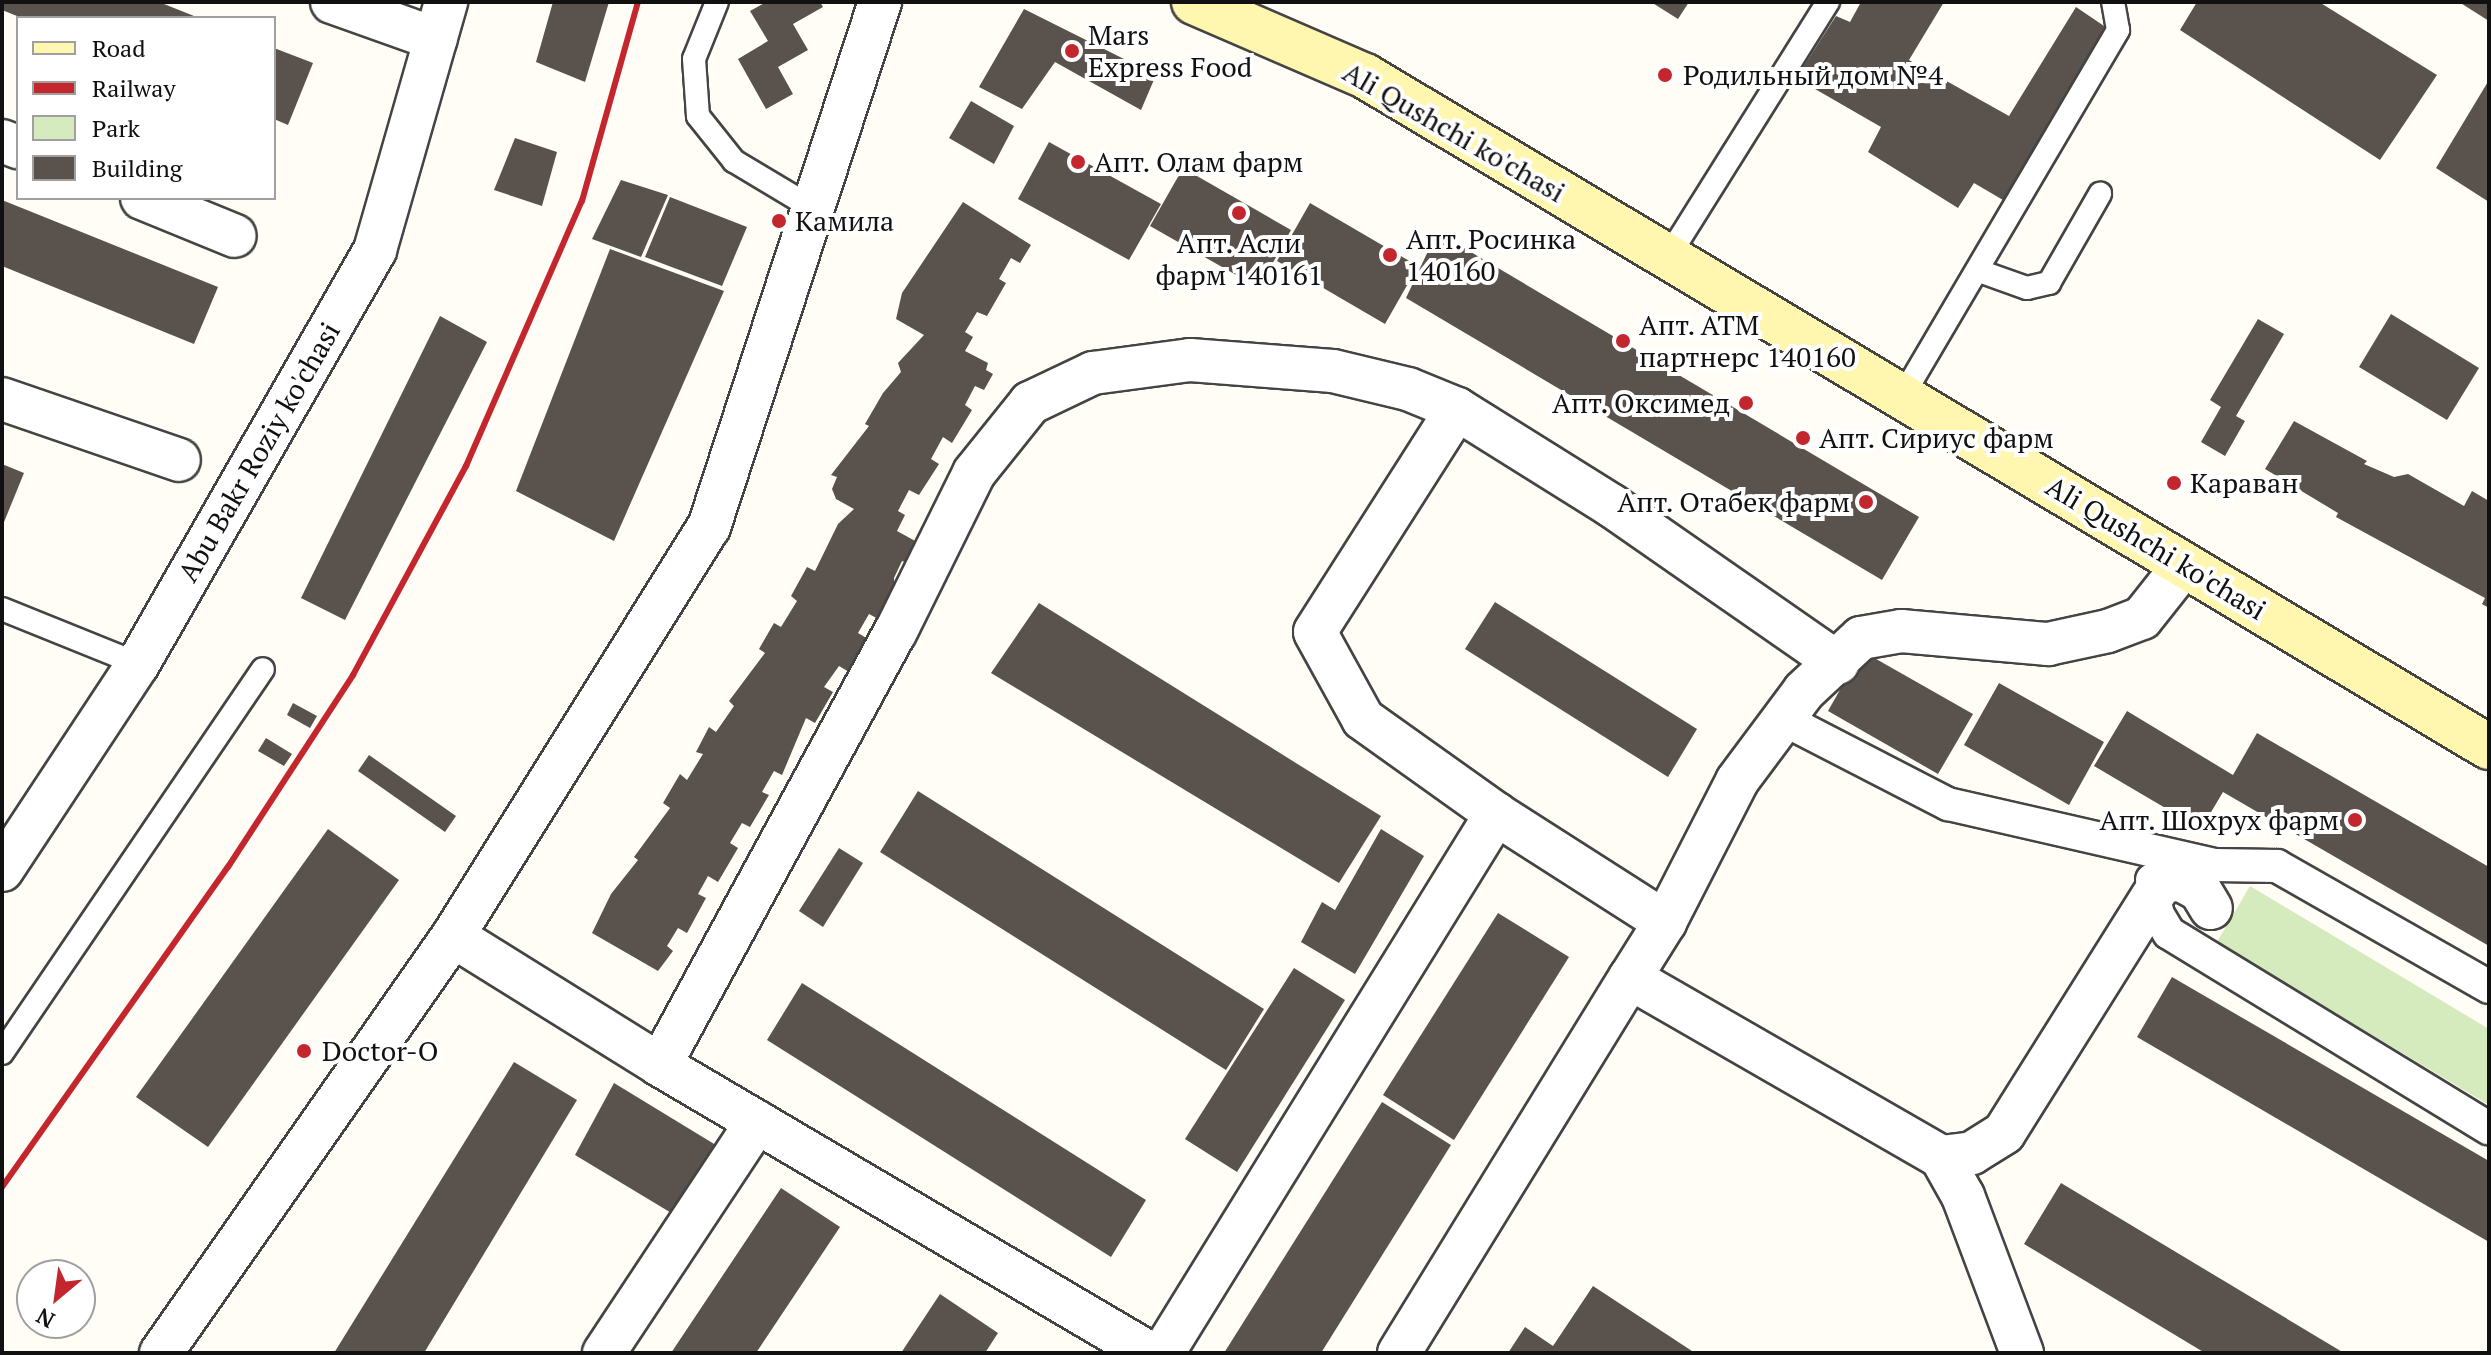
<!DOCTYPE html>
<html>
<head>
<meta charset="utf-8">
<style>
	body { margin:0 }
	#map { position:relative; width:2491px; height:1355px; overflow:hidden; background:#fffdf5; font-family:"PT Serif",serif }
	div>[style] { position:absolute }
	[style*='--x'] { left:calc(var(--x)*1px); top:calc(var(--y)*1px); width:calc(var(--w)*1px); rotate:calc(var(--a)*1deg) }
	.green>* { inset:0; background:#d5ebbd }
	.building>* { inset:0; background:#5a524d }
	.roads { filter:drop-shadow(2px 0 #444) drop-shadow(-2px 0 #444) drop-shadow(0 2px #444) drop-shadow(0 -2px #444) }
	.service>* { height:22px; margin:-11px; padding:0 11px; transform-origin:11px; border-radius:11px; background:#fff }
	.pedestrian>* { height:32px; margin:-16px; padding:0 16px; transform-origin:16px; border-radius:16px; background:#fff }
	.minor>* { height:42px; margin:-21px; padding:0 21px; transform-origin:21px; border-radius:21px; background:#fff }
	.secondary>* { height:44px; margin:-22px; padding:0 22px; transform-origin:22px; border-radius:22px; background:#fff6b0 }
	.rail>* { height:6px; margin:-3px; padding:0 3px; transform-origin:3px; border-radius:3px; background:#c4262e }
	.dots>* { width:22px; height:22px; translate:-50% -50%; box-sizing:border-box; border:4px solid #fff; border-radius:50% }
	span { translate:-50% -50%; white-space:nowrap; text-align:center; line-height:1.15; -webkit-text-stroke:8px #fff; paint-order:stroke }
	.poi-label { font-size:28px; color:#111 }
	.left { translate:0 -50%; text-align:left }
	.right { translate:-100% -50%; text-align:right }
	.street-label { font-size:28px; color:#111 }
	.frame { position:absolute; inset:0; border:4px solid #111; pointer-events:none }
	.legend { position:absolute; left:16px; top:16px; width:260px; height:184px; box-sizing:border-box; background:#fff; border:2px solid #a0a0a0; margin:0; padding:10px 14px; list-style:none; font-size:24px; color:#111 }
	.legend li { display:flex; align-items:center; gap:16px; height:40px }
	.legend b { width:40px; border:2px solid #a0a0a0 }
	.north { position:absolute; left:16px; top:1259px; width:80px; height:80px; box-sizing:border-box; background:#fff; border:2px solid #a0a0a0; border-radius:50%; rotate:209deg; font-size:22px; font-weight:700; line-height:32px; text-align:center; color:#111 }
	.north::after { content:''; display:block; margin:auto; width:28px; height:36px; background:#c4262e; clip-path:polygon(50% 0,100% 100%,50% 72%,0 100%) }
</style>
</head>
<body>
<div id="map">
	<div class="green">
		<i style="clip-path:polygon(2250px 886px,2489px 1029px,2489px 1105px,2217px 942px)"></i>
	</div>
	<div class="building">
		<i style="clip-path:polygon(2px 2px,159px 2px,199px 18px,22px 18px,2px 10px)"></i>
		<i style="clip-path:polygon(553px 2px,609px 2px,585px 82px,536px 62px)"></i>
		<i style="clip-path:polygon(766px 2px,820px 2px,823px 7px,793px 24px,808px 50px,778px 67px,793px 94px,766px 109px,738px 59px,768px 41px,750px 11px)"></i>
		<i style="clip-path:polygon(1651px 2px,1689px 2px,1678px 19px)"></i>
		<i style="clip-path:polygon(1861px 2px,1944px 2px,1909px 60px,2009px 116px,2076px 7px,2107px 28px,2003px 200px,1974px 183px,1958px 208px,1868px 152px,1881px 127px,1796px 78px,1836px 16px,1850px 22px)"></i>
		<i style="clip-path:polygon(2197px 2px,2319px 2px,2437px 75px,2380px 160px,2180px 30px)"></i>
		<i style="clip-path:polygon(2459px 2px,2489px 2px,2489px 21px)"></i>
		<i style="clip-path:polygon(1024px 9px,1156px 75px,1141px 110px,1055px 62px,1022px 109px,979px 87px)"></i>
		<i style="clip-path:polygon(274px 48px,313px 63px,288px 125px,274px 119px)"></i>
		<i style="clip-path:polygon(2489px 80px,2489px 202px,2436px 168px)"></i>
		<i style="clip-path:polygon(971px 101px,1014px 126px,994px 164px,949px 138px)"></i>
		<i style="clip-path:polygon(515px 138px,557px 152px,542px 206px,494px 190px)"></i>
		<i style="clip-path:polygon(1049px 142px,1161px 204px,1129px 260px,1018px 199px)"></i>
		<i style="clip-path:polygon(1183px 168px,1291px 230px,1259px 288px,1150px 226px)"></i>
		<i style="clip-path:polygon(621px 180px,668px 195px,641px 257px,592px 239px)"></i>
		<i style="clip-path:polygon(670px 197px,747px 227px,722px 286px,645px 257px)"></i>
		<i style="clip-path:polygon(2px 200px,218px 287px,194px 344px,2px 266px)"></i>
		<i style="clip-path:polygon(963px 202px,1031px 245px,1020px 263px,1011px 258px,999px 279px,1006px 283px,987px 316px,977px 312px,965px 332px,973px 337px,965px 351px,988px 363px,986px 370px,993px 374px,984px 390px,975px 386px,965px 405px,972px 410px,952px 443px,943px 437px,931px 459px,939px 464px,919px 495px,909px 490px,898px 511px,905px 515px,897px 531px,917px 542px,913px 565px,902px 561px,894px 578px,894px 597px,880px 620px,869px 614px,858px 633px,868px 639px,849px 672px,839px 666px,824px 687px,833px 692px,815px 723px,806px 718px,782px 775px,774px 771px,762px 792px,769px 795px,750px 827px,742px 823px,730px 843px,738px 848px,718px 882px,708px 876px,698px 894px,706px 898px,687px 933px,678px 928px,667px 946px,673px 951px,658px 971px,592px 933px,611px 894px,638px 860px,634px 857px,670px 808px,663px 803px,680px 774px,687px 780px,703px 754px,696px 752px,709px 727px,716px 732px,734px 706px,729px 701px,765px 653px,759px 649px,774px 623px,781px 627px,797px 601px,791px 596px,807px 567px,815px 571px,838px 524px,854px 509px,836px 499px,832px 489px,837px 477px,831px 475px,869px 426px,865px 424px,883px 393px,901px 372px,898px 363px,924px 335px,896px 319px,902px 293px)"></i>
		<i style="clip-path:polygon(1310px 203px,1418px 266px,1385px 324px,1277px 261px)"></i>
		<i style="clip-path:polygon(1437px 232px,1919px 517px,1882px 580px,1406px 298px)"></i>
		<i style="clip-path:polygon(610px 249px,724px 291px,614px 541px,516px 491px)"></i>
		<i style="clip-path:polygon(2391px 314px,2479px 368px,2447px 420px,2359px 367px)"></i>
		<i style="clip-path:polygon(440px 316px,487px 342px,345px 620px,301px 598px)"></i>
		<i style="clip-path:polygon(2258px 319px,2284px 334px,2236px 416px,2245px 421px,2225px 456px,2201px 442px,2221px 407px,2210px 400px)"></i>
		<i style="clip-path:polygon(2294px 421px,2367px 461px,2364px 464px,2394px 477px,2408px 474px,2464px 506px,2472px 491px,2489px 501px,2489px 608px,2482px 604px,2485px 598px,2336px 517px,2338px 513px,2265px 469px)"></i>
		<i style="clip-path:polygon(2px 464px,24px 473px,2px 527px)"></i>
		<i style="clip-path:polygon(1495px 602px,1697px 729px,1668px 777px,1465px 649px)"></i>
		<i style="clip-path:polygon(1039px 603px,1381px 816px,1339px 883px,991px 673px)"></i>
		<i style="clip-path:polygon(1862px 651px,1973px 714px,1938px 774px,1828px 711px)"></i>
		<i style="clip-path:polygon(1999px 683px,2104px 742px,2069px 805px,1964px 745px)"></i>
		<i style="clip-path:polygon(293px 703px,317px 716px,310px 728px,287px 715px)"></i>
		<i style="clip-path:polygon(2127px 711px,2233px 775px,2257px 733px,2489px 867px,2489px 946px,2223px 792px,2201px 829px,2094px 766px)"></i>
		<i style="clip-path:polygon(266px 738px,292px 754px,284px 766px,258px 751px)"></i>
		<i style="clip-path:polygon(369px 755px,456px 816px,445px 832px,358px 771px)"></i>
		<i style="clip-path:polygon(918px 791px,1264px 1009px,1226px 1070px,880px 852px)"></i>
		<i style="clip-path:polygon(328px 829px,399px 880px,208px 1147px,136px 1097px)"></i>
		<i style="clip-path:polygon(1381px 829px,1424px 856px,1355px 974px,1301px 942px,1322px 902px,1335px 910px)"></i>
		<i style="clip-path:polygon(839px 848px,863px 863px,823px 927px,799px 911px)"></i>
		<i style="clip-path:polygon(1498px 913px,1569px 957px,1454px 1140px,1383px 1095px)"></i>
		<i style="clip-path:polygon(1294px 968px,1345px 1000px,1237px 1172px,1185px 1139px)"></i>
		<i style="clip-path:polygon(2172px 977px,2489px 1161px,2489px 1242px,2137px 1037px)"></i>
		<i style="clip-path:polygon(802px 983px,1146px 1200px,1111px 1257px,767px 1040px)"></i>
		<i style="clip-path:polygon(514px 1062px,577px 1100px,424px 1353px,334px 1353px)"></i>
		<i style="clip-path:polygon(614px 1083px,724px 1150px,683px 1220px,575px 1155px)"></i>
		<i style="clip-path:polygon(1382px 1102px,1451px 1145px,1321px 1353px,1224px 1353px)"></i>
		<i style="clip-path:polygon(2061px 1183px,2344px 1353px,2205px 1353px,2024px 1244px)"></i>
		<i style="clip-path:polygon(781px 1188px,840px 1227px,756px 1353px,671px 1353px)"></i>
		<i style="clip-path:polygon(1593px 1286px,1695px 1353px,1508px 1353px,1525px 1327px,1553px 1346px)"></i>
		<i style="clip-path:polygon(940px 1294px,998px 1333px,985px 1353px,901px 1353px)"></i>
	</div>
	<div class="roads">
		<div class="service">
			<i style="--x:717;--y:2;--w:61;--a:112"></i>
			<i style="--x:694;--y:59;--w:57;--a:86"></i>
			<i style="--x:698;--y:116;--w:58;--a:51.3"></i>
			<i style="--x:734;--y:161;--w:96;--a:30.9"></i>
			<i style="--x:1668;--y:257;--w:301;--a:-57.9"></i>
			<i style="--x:1979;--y:271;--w:51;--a:19.5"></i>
			<i style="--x:2027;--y:288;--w:23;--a:-13"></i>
			<i style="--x:2049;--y:283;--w:103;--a:-60.2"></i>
			<i style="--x:1902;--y:397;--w:426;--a:-59.5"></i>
			<i style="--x:2118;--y:30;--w:28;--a:-100"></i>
			<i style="--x:2;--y:609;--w:147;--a:22"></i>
			<i style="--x:2;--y:1053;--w:464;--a:-55.8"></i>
		</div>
		<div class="pedestrian">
			<i style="--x:1783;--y:719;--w:186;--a:27.3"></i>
			<i style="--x:1948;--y:804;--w:274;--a:12.9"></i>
			<i style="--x:2215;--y:865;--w:62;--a:0.9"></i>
			<i style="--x:2277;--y:866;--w:244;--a:29.7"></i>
			<i style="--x:2152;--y:880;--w:33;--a:81"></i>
			<i style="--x:2157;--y:913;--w:23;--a:59"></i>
			<i style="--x:2169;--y:933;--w:375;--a:31.4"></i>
		</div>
		<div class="minor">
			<i style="--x:332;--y:2;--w:110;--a:19.6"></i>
			<i style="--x:2;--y:141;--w:17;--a:21"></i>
			<i style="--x:142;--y:198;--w:100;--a:22.2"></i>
			<i style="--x:2;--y:399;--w:187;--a:19"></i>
			<i style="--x:1457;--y:409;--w:264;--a:122.5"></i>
			<i style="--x:1315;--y:632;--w:99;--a:61.1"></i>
			<i style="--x:1363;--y:719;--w:163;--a:35.5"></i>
			<i style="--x:1496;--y:814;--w:201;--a:32.6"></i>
			<i style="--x:2;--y:870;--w:247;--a:-56.6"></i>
			<i style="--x:138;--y:664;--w:477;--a:-60.2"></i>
			<i style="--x:375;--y:250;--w:258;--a:-74"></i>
			<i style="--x:453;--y:936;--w:244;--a:31.9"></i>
			<i style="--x:660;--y:1065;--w:568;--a:30.5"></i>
			<i style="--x:1630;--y:978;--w:66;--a:-58"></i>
			<i style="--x:1665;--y:922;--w:158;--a:-62.9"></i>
			<i style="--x:1737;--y:781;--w:112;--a:-53.3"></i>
			<i style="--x:1804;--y:691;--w:78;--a:-42.9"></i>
			<i style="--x:1861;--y:638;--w:41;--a:-9.9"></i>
			<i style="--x:1901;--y:631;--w:148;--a:5.1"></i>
			<i style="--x:2048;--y:644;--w:61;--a:-12.2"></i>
			<i style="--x:2108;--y:631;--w:36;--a:-21"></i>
			<i style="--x:2142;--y:618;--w:68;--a:-51.6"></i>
			<i style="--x:660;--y:1065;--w:494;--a:-61.5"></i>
			<i style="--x:896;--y:631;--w:176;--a:-63.7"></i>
			<i style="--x:974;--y:473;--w:90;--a:-51.3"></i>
			<i style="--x:1030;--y:403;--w:70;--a:-25.5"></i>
			<i style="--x:1093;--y:373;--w:98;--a:-7.6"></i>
			<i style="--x:1190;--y:360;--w:143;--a:4.4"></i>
			<i style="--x:1333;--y:371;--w:77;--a:13.5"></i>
			<i style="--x:1408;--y:389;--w:53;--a:22.2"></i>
			<i style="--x:1457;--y:409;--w:183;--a:32"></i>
			<i style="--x:1612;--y:506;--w:275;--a:34.8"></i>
			<i style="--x:1941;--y:1157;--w:31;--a:-7"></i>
			<i style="--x:1972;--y:1153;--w:38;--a:-32"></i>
			<i style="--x:2004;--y:1133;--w:295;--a:-57.9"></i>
			<i style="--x:2161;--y:883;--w:18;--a:-13"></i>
			<i style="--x:2179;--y:879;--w:24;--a:28"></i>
			<i style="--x:2200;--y:890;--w:21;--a:59"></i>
			<i style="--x:161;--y:1353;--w:509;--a:-55"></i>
			<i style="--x:453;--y:936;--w:483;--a:-58"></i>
			<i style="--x:709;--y:527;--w:552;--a:-71.96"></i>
			<i style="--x:604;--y:1353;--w:277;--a:-56.5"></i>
			<i style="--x:1163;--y:1353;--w:634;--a:-58.29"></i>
			<i style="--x:1399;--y:1353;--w:440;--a:-58.4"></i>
			<i style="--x:1630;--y:978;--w:359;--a:29.9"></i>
			<i style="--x:1941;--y:1157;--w:45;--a:60.6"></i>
			<i style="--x:1963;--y:1196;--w:168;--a:69.4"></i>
		</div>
		<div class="secondary">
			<i style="--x:1194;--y:2;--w:186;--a:23.4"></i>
			<i style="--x:1365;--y:76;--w:1309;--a:30.84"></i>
		</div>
	</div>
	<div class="rail">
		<i style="--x:2;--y:1187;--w:392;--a:-54.8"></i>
		<i style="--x:228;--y:867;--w:229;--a:-56.9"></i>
		<i style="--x:353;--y:675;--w:238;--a:-61.6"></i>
		<i style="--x:466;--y:466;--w:289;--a:-66.4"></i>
		<i style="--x:582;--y:201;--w:207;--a:-74.3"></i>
	</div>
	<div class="dots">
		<i style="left:1072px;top:51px;background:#c4262e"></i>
		<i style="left:1665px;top:75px;background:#c4262e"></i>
		<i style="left:1078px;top:162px;background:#c4262e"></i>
		<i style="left:1239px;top:213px;background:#c4262e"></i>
		<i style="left:779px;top:221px;background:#c4262e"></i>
		<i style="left:1390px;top:255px;background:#c4262e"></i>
		<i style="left:1623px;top:341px;background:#c4262e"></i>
		<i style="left:1746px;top:403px;background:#c4262e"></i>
		<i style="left:1803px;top:438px;background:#c4262e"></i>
		<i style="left:2174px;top:483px;background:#c4262e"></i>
		<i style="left:1866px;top:502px;background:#c4262e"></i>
		<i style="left:2355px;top:820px;background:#c4262e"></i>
		<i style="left:304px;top:1051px;background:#c4262e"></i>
	</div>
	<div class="poi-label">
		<span class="left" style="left:1088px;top:51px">Mars<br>Express Food</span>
		<span class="left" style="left:1683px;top:75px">Родильный дом №4</span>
		<span class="left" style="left:1094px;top:162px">Апт. Олам фарм</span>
		<span class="left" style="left:795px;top:221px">Камила</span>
		<span class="left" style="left:1406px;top:255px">Апт. Росинка<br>140160</span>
		<span style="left:1239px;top:259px">Апт. Асли<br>фарм 140161</span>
		<span class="left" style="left:1639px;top:341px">Апт. АТМ<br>партнерс 140160</span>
		<span class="right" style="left:1730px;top:403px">Апт. Оксимед</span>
		<span class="left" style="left:1819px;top:438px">Апт. Сириус фарм</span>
		<span class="left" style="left:2190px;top:483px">Караван</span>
		<span class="right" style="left:1850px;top:502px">Апт. Отабек фарм</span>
		<span class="right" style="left:2339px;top:820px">Апт. Шохрух фарм</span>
		<span class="left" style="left:322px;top:1051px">Doctor-O</span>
	</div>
	<div class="street-label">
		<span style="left:1454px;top:132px;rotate:30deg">Ali Qushchi ko'chasi</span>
		<span style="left:259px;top:452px;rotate:-60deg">Abu Bakr Roziy ko'chasi</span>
		<span style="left:2156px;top:548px;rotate:31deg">Ali Qushchi ko'chasi</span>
	</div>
	<div class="frame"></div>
	<ul class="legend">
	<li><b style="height:10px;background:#fff6b0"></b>Road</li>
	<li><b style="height:10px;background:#c4262e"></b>Railway</li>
	<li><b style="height:22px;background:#d5ebbd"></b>Park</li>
	<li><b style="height:22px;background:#5a524d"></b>Building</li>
	</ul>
	<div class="north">N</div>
</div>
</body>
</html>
